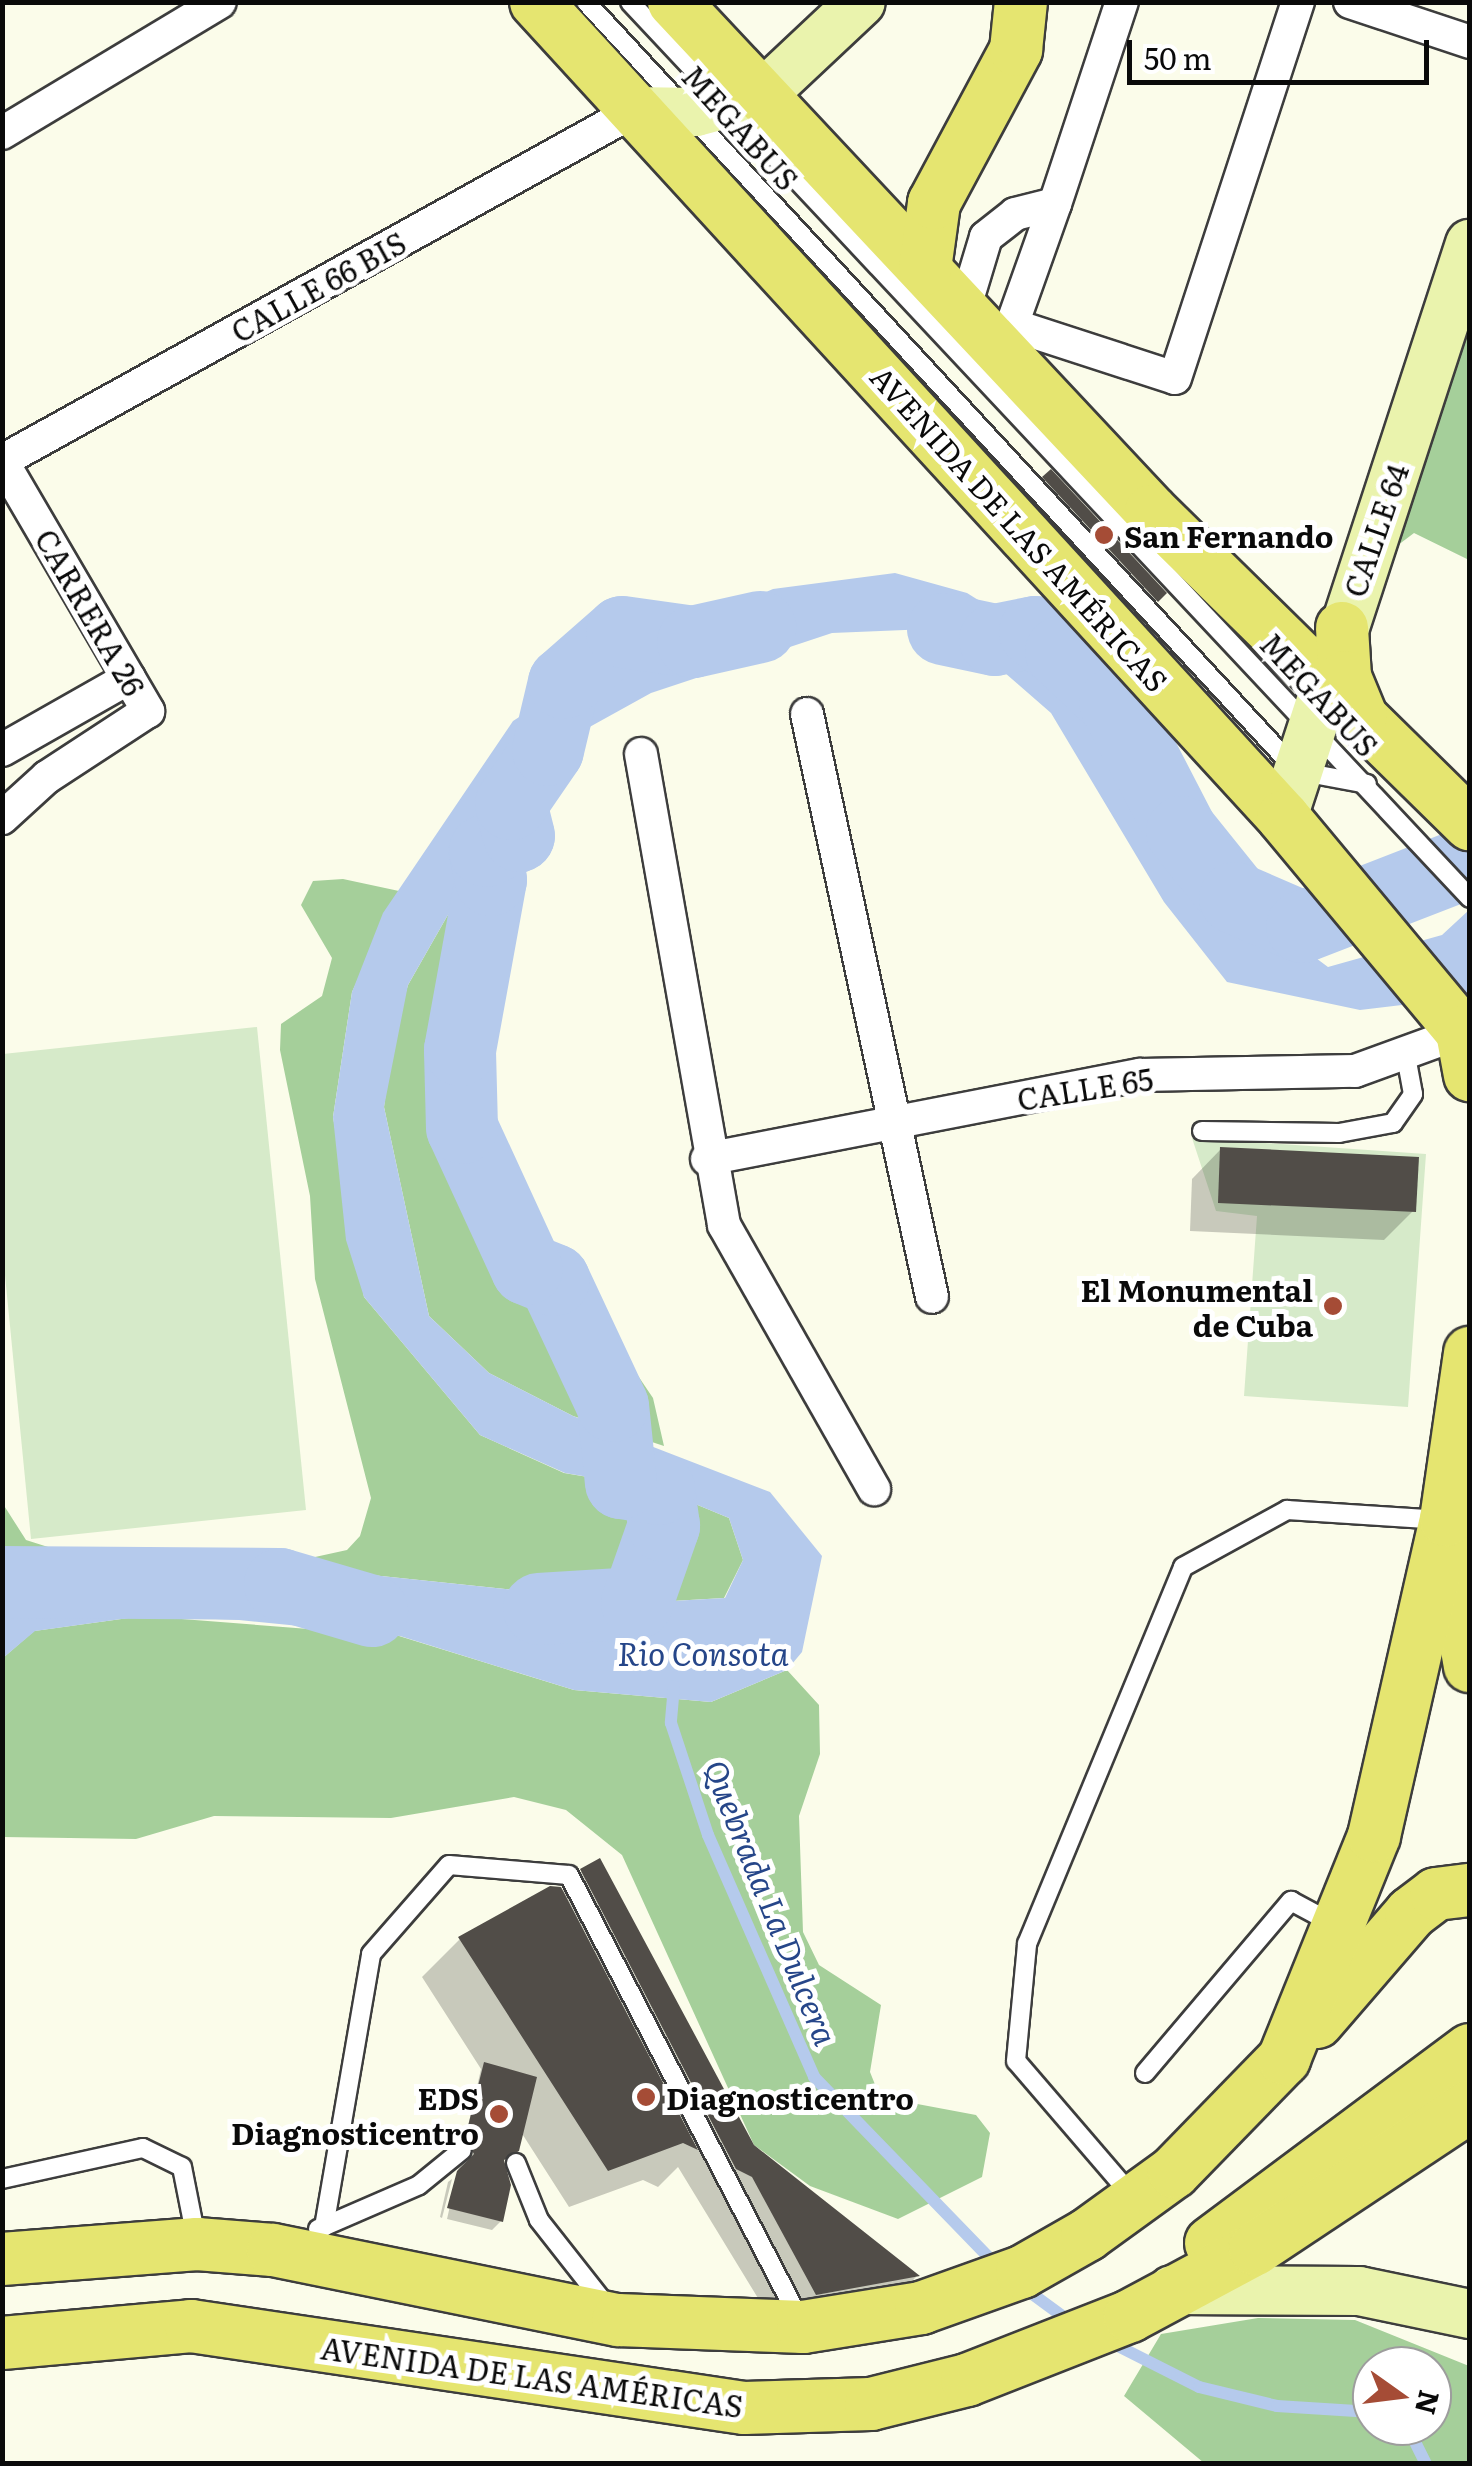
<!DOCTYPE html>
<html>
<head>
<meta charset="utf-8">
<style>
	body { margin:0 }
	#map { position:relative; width:1472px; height:2466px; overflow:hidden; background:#fbfcea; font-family:Literata,serif }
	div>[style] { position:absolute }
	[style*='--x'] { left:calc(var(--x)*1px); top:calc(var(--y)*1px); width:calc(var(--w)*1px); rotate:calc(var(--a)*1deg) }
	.forest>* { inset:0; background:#a5cf9a }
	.pitch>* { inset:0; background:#d6eac9 }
	.water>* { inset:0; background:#b5caec }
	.shadow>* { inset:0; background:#0003 }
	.stream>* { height:12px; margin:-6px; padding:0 6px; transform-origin:6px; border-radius:6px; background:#b5caec }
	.river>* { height:72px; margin:-36px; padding:0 36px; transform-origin:36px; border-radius:36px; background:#b5caec }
	.building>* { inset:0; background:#514d48 }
	.roads { filter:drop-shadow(2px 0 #3d3d3d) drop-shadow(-2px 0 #3d3d3d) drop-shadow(0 2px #3d3d3d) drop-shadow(0 -2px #3d3d3d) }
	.lane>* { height:18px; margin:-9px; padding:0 9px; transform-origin:9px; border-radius:9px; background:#fff }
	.street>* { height:32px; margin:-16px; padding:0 16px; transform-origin:16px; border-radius:16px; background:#fff }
	.secondary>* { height:48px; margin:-24px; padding:0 24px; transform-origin:24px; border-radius:24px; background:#eaf3ad }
	.primary>* { height:52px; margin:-26px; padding:0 26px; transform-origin:26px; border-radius:26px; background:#e5e570 }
	.dots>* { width:28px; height:28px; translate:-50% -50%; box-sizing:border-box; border:5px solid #fff; border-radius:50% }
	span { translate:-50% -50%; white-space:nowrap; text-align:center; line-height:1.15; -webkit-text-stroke:10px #fff; paint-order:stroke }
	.street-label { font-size:30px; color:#0a0a0a }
	.poi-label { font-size:30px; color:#0a0a0a; font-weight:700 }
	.left { translate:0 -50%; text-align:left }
	.right { translate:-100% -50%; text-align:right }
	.water-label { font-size:32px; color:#264689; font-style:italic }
	.frame { position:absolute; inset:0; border:5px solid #0a0a0a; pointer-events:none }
	.north { position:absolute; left:1352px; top:2346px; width:100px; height:100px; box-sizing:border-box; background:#fff; border:2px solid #9d9d9d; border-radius:50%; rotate:104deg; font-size:28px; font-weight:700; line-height:40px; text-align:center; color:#0a0a0a }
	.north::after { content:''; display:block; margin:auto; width:35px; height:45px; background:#a54c36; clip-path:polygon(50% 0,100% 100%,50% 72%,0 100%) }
	.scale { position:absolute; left:1127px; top:40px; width:302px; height:45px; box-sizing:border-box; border:5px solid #0a0a0a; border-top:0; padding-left:12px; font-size:30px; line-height:35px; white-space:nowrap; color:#0a0a0a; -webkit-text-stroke:8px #fff; paint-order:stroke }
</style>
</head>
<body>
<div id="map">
	<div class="forest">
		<i style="clip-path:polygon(1469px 244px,1469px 560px,1414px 533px,1361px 573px)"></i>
		<i style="clip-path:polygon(511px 804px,521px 858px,480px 957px,474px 1004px,438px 1027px,433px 1115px,477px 1217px,499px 1246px,605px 1327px,653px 1398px,664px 1446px,573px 1416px,489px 1373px,429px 1316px,384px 1107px,393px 1036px,408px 985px)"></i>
		<i style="clip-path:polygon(343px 879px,399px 891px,352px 992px,333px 1117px,364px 1297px,480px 1435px,564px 1473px,659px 1489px,729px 1518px,743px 1560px,724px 1598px,637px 1603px,362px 1574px,3px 1588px,3px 1504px,26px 1540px,89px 1560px,315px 1557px,347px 1550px,360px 1536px,371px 1498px,315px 1279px,310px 1196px,280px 1050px,281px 1024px,322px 996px,332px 958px,301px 905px,313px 881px)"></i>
		<i style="clip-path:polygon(143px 1616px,399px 1636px,574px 1690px,711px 1702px,787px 1670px,819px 1705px,820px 1754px,799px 1816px,803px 1932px,819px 1965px,881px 2005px,870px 2072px,880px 2097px,976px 2115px,990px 2133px,982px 2177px,898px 2219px,810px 2186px,754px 2145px,622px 1855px,566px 1810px,514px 1797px,391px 1818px,214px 1816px,136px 1839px,3px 1837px,3px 1658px,34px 1631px)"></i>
		<i style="clip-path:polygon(evenodd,1258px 2318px,1355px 2320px,1469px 2366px,1469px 2463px,1204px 2463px,1124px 2396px,1161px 2334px,1258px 2318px,1432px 2366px,1432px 2426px,1372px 2426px,1372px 2366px,1432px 2366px)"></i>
	</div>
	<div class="pitch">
		<i style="clip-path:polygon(257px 1027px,306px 1510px,31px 1539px,3px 1255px,3px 1054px)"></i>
		<i style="clip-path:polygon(1192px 1138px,1426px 1154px,1408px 1407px,1244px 1396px,1257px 1216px,1216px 1211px)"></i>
	</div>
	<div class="water">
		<i style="clip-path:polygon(895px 573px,967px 593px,1061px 652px,1150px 756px,1181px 832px,1235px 898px,1328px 967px,1442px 935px,1469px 910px,1469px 997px,1360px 1010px,1227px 982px,1164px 902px,1051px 713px,974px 646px,929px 629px,832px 633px,651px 693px,548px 750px,511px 804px,408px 985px,384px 1107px,429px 1316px,489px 1373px,573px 1416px,770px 1492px,822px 1556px,802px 1652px,787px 1670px,711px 1702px,574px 1690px,400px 1636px,239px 1620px,143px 1616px,35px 1631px,3px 1658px,3px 1588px,21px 1583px,280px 1584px,362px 1574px,637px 1603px,725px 1598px,743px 1560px,729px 1518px,659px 1489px,565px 1473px,480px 1435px,364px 1297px,346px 1240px,333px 1117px,352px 992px,383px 913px,513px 721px,610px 659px,773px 589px)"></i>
	</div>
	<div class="shadow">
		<i style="clip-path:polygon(1050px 472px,1164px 593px,1137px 619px,1024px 498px)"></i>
		<i style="clip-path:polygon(1221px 1149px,1413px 1211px,1384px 1240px,1190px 1231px,1192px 1179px)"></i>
		<i style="clip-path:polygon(582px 1871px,752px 2147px,916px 2277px,880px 2314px,778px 2331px,678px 2167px,658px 2187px,643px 2180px,569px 2207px,521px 2132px,502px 2163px,501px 2221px,492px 2230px,447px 2219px,481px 2069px,422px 1977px,460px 1939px,561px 1892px)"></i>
		<i style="clip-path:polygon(452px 2179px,442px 2218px,440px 2217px,448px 2182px)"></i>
	</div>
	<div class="stream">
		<i style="--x:674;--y:1686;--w:37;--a:95"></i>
		<i style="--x:671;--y:1723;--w:118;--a:71.7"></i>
		<i style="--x:708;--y:1835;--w:264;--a:66.3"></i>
		<i style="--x:814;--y:2077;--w:263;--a:45.9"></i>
		<i style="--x:1020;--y:2285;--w:64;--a:36.2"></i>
		<i style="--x:1108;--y:2341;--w:102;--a:26.8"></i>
		<i style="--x:1199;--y:2387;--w:80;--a:13.7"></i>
		<i style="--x:1277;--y:2406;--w:95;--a:3.6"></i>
		<i style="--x:1407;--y:2426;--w:42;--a:63.4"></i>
	</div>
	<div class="river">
		<i style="--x:943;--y:629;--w:53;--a:11.9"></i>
		<i style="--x:995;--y:640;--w:41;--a:-11.3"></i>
		<i style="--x:1035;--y:632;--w:33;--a:38"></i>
		<i style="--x:1061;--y:652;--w:74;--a:43.4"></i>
		<i style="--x:1115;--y:703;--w:145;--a:62.6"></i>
		<i style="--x:1182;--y:832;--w:85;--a:51.2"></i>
		<i style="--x:1235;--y:898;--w:73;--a:23.4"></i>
		<i style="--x:1302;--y:927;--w:180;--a:-21.2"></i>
		<i style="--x:2;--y:1582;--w:278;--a:0.4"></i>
		<i style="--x:280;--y:1584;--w:96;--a:16.4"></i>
		<i style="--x:539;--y:1609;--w:98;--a:-3.5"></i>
		<i style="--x:637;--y:1603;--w:82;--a:-70.7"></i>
		<i style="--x:664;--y:1526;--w:37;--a:-98"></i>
		<i style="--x:659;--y:1489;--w:38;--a:-171"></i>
		<i style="--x:621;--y:1483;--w:77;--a:-95.9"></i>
		<i style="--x:613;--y:1406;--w:139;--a:-115.1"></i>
		<i style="--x:554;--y:1280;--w:29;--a:-158"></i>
		<i style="--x:527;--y:1269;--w:155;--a:-114.7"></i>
		<i style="--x:462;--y:1128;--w:78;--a:-91.5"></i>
		<i style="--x:460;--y:1050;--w:173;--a:-79.7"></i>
		<i style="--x:491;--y:880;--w:30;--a:-102"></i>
		<i style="--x:485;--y:851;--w:37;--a:-24"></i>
		<i style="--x:519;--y:836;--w:33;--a:-104"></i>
		<i style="--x:511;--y:804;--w:65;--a:-55.6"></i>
		<i style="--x:548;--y:750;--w:69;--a:-76.6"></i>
		<i style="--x:564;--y:683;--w:77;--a:-41.3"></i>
		<i style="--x:622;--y:632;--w:72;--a:8"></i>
		<i style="--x:693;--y:642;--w:69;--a:-12.6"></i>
	</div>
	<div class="building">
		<i style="clip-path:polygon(1051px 469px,1167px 593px,1158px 602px,1042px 477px)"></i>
		<i style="clip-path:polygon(1220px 1147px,1419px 1157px,1416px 1212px,1218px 1203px)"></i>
		<i style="clip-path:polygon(600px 1858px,754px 2145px,920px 2276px,816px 2295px,752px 2177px,736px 2169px,580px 1869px)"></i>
		<i style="clip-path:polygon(550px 1886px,561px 1887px,698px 2150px,683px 2143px,608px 2171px,458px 1937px)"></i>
		<i style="clip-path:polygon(484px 2062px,537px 2077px,519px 2151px,504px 2160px,511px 2185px,503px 2222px,447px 2208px,457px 2171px,474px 2154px,465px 2138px)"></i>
	</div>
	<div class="roads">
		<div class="lane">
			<i style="--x:586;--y:2;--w:1047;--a:47.24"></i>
			<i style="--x:1297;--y:771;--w:71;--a:10.5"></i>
			<i style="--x:630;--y:2;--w:1228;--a:46.85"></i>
			<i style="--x:1202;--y:1131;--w:137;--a:0.8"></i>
			<i style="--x:1339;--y:1133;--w:55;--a:-10.5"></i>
			<i style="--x:1393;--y:1123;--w:35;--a:-55"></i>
			<i style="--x:1413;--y:1094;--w:44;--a:-100.5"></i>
			<i style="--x:1145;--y:2073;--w:226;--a:-49.7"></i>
			<i style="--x:1291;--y:1901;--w:47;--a:28.2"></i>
			<i style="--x:516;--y:2163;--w:61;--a:68"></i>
			<i style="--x:539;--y:2220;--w:107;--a:51.8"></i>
			<i style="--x:2;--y:2179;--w:144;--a:-12.4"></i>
			<i style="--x:143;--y:2148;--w:43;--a:26"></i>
			<i style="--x:182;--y:2167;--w:72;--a:78.8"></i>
			<i style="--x:1133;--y:2197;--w:179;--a:-130.7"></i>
			<i style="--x:1016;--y:2061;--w:118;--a:-84.6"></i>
			<i style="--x:1027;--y:1944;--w:408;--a:-67.5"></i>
			<i style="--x:1183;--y:1567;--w:119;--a:-28.7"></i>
			<i style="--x:1287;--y:1510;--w:155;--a:3.7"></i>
			<i style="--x:324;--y:2227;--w:277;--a:-80.2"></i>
			<i style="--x:371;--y:1954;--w:118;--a:-48.8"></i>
			<i style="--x:449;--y:1865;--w:120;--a:4.8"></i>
			<i style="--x:569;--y:1875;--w:504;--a:62.57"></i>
			<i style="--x:318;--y:2229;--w:110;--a:-23.5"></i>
			<i style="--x:419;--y:2185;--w:55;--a:-39.1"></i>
		</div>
		<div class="street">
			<i style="--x:1350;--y:2;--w:126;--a:18.4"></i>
			<i style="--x:2;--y:133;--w:254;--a:-31"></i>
			<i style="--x:1055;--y:204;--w:128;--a:109.6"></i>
			<i style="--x:1012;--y:325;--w:171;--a:18"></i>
			<i style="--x:1175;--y:378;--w:396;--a:-71.9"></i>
			<i style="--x:964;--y:310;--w:76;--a:-73.2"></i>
			<i style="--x:986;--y:237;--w:37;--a:-38"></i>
			<i style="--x:1015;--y:214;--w:41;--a:-14"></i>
			<i style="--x:1055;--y:204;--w:213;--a:-71.7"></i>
			<i style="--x:2;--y:461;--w:722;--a:-28.98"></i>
			<i style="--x:2;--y:461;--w:290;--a:59.7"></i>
			<i style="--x:148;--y:711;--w:121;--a:146.8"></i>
			<i style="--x:47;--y:777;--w:61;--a:137.7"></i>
			<i style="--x:807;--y:714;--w:596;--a:77.9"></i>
			<i style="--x:2;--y:750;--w:146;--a:-29.6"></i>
			<i style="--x:641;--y:754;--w:478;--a:80"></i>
			<i style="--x:724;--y:1225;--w:304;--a:60.4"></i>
			<i style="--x:707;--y:1159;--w:441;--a:-11"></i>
			<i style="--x:1140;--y:1075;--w:215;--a:-1.1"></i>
			<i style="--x:1355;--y:1071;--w:114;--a:-20"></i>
		</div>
		<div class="secondary">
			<i style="--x:634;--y:111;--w:62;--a:0.9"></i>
			<i style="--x:696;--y:112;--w:69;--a:-15"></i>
			<i style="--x:763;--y:94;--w:134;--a:-43.2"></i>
			<i style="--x:1283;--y:817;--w:603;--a:-71.93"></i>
			<i style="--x:1172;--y:2290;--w:187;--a:0.3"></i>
			<i style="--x:1359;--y:2291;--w:113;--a:11.7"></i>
		</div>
		<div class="primary">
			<i style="--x:536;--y:2;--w:1106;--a:47.49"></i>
			<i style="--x:1283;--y:817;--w:280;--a:50.2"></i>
			<i style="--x:1462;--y:1032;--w:44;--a:79.5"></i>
			<i style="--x:674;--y:2;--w:698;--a:46.86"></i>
			<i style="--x:1151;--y:511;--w:447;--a:44.5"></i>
			<i style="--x:925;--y:269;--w:67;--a:-82.2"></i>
			<i style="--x:934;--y:203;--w:174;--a:-61.8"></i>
			<i style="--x:1016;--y:50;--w:48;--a:-84.1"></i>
			<i style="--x:1342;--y:628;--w:49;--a:86.5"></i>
			<i style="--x:1345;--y:677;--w:42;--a:67.7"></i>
			<i style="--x:1449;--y:1546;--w:122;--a:80.1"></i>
			<i style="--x:1317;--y:2022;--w:144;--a:-49.2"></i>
			<i style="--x:1411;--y:1913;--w:31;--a:-37"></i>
			<i style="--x:1436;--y:1894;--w:34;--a:-7"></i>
			<i style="--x:1211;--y:2243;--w:323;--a:-36.7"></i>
			<i style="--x:2;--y:2259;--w:196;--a:-4.4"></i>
			<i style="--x:197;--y:2244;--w:76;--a:4.5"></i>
			<i style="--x:273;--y:2250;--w:352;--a:11.5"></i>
			<i style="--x:618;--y:2320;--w:185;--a:2.2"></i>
			<i style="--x:803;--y:2327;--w:120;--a:-9.1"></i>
			<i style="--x:921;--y:2308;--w:107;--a:-19.6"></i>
			<i style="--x:1022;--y:2272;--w:75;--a:-29.6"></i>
			<i style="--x:1087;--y:2235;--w:107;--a:-35.9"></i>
			<i style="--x:1174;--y:2172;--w:158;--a:-45.8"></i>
			<i style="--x:1284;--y:2059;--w:240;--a:-68"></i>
			<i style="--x:1374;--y:1836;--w:324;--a:-77.2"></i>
			<i style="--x:1446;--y:1520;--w:169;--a:-81.8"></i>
			<i style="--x:2;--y:2343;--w:190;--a:-5.1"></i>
			<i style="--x:191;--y:2326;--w:559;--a:8.43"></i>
			<i style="--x:744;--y:2408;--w:127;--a:-1.8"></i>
			<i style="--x:871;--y:2404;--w:99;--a:-14"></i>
			<i style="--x:967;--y:2380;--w:175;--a:-21.4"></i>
			<i style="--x:1130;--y:2316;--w:142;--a:-28.2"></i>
			<i style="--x:1255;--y:2249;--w:258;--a:-33.6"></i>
		</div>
	</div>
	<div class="dots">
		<i style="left:1104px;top:535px;background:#a54c36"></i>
		<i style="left:1333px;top:1306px;background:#a54c36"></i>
		<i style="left:646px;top:2097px;background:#a54c36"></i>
		<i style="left:499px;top:2114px;background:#a54c36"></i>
	</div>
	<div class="street-label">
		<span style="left:741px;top:127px;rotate:48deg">MEGABUS</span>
		<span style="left:318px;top:286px;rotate:-29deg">CALLE 66 BIS</span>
		<span style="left:1020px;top:528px;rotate:48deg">AVENIDA DE LAS AMÉRICAS</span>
		<span style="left:1375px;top:530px;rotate:-71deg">CALLE 64</span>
		<span style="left:91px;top:612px;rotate:60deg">CARRERA 26</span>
		<span style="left:1320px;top:694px;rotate:47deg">MEGABUS</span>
		<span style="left:1085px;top:1088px;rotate:-9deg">CALLE 65</span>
		<span style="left:532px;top:2376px;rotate:8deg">AVENIDA DE LAS AMÉRICAS</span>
	</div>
	<div class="poi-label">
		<span class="left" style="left:1124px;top:535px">San Fernando</span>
		<span class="right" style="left:1313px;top:1306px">El Monumental<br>de Cuba</span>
		<span class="right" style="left:479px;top:2114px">EDS<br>Diagnosticentro</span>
		<span class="left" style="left:666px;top:2097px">Diagnosticentro</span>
	</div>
	<div class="water-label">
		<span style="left:703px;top:1652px">Rio Consota</span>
		<span style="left:772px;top:1902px;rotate:68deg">Quebrada La Dulcera</span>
	</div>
	<div class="frame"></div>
	<div class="north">N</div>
	<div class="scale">50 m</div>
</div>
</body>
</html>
